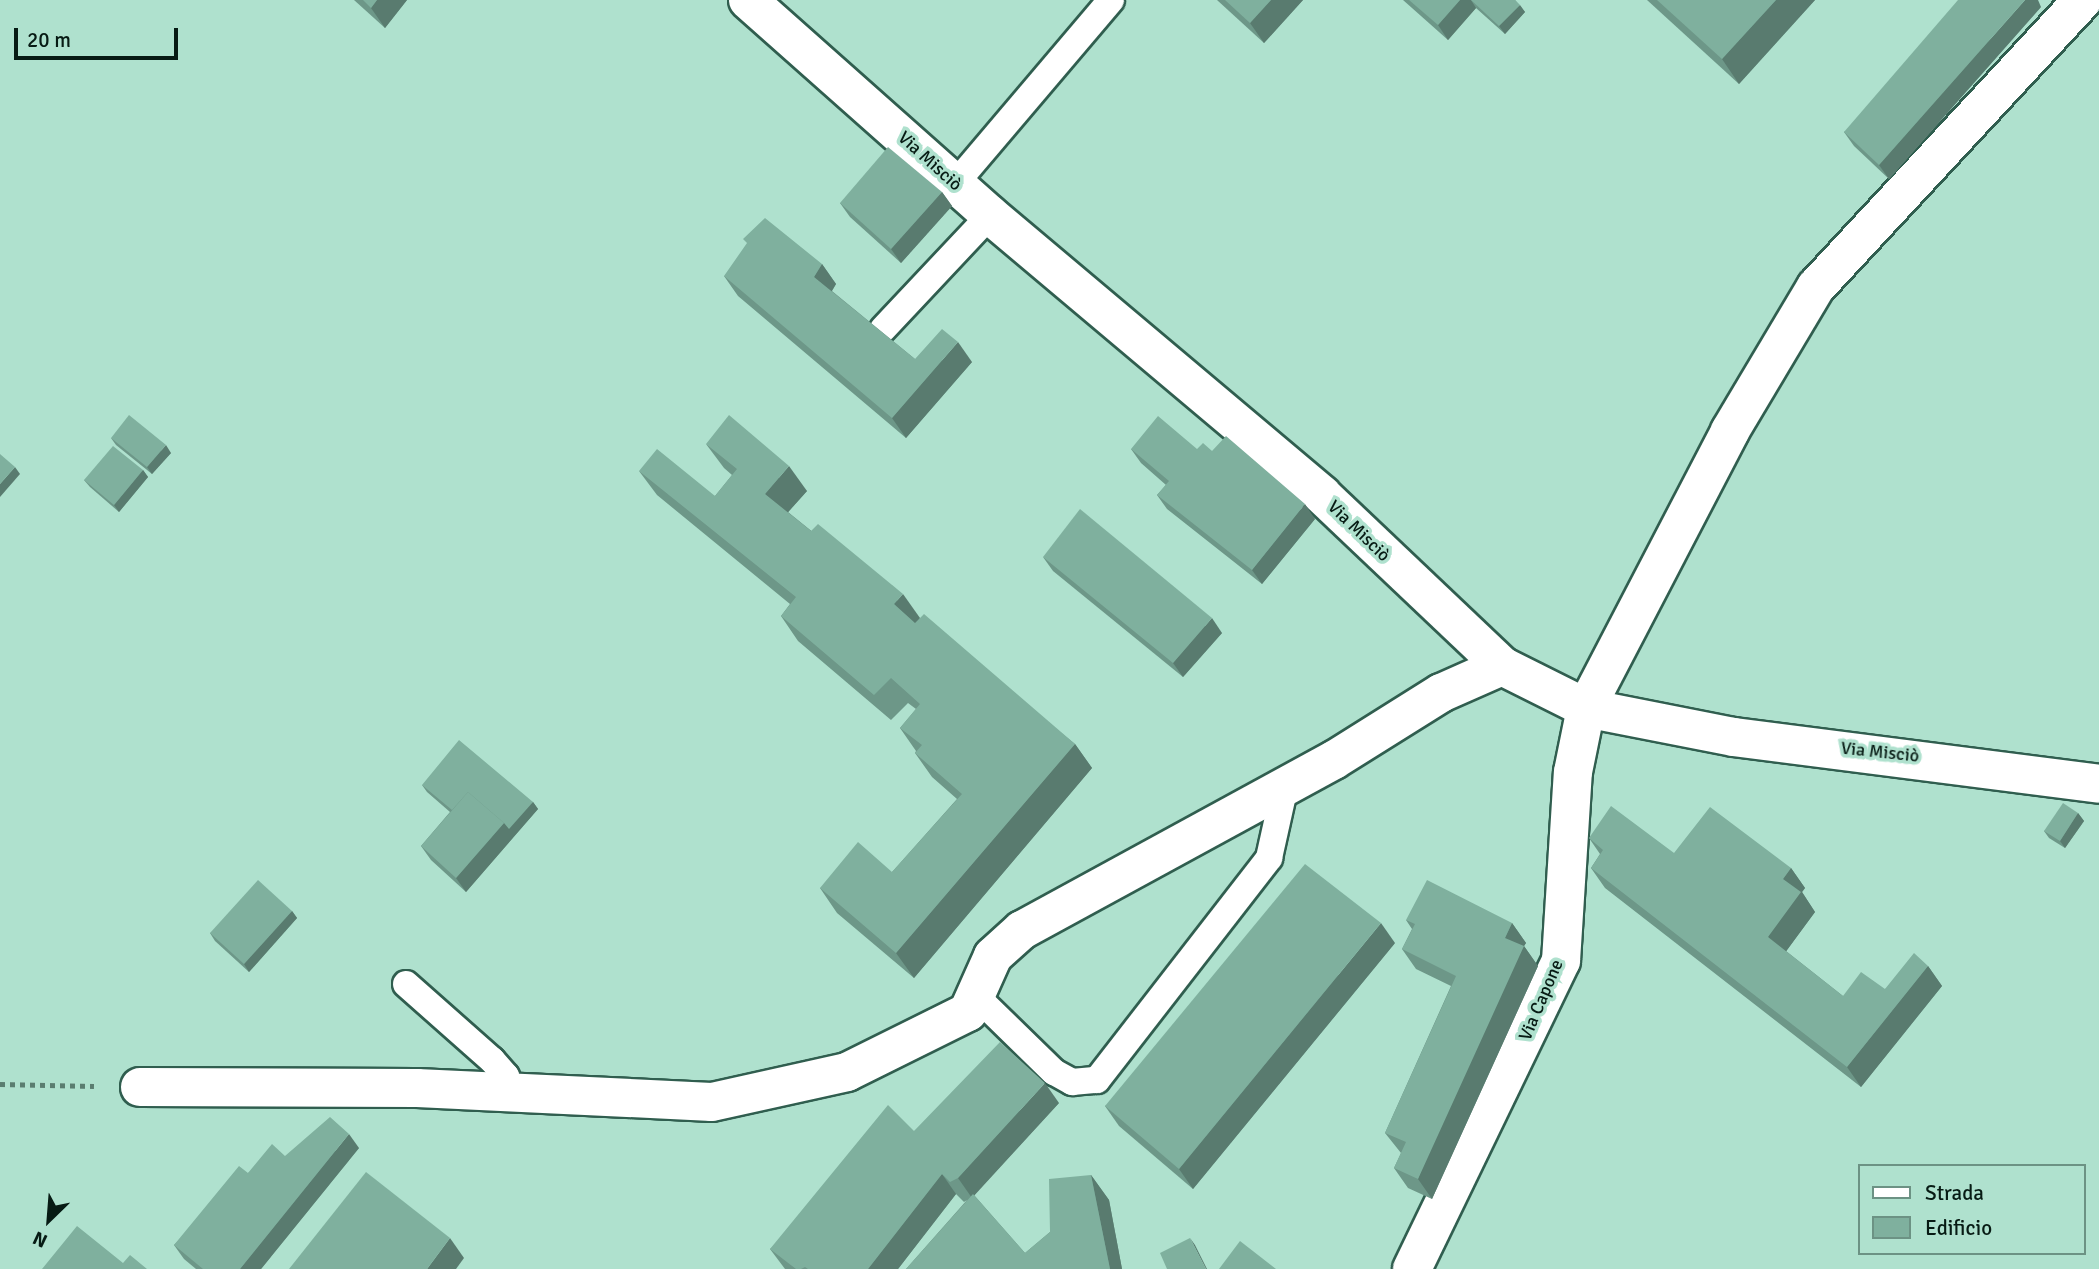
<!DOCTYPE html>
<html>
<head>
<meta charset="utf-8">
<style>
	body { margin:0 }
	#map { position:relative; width:2099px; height:1269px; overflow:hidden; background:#afe1ce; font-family:Signika,sans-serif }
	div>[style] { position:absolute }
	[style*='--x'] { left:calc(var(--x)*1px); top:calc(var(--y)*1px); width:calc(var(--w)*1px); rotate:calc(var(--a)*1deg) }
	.path>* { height:4.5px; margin-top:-2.25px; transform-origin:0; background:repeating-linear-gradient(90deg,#5a7d70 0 5px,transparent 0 10px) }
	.roads { filter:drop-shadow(2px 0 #305e4f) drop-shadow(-2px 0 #305e4f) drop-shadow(0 2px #305e4f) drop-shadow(0 -2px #305e4f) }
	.service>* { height:26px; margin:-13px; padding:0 13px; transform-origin:13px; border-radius:13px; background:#fff }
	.minor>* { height:38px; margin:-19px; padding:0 19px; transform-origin:19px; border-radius:19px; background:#fff }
	.wall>* { inset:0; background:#6d9788 }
	.shaded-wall>* { inset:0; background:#597b6f }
	.building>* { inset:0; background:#7fb09e }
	span { translate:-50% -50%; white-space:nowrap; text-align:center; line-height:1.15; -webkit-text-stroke:7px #afe1ce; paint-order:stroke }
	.street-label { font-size:18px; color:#071b14 }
	.legend { position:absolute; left:1858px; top:1164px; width:228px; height:91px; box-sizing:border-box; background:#afe1ce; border:2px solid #6c9284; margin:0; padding:9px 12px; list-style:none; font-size:21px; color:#071b14 }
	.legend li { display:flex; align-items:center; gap:14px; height:35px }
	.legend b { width:35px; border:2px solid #6c9284 }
	.north { position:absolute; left:14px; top:1185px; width:70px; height:70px; -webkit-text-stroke:5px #afe1ce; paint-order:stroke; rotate:205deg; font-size:19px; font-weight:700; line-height:28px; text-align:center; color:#071b14 }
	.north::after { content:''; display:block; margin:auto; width:24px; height:32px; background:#071b14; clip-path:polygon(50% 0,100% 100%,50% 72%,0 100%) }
	.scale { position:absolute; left:14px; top:28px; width:164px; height:32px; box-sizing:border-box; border:4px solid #071b14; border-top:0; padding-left:9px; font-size:21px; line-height:24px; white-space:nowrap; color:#071b14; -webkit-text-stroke:5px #afe1ce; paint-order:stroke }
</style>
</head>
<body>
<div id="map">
	<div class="path">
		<i style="--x:0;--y:1084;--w:94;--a:1.2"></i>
	</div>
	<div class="roads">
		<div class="service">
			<i style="--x:955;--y:184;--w:241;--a:-49.7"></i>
			<i style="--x:883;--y:329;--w:156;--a:-46.8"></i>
			<i style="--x:406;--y:984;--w:115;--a:41.5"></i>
			<i style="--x:492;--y:1060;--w:21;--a:49"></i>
			<i style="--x:506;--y:1076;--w:21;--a:93"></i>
			<i style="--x:976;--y:996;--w:109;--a:44.3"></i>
			<i style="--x:1054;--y:1072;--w:21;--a:29"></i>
			<i style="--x:1072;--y:1082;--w:25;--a:-5"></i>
			<i style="--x:1097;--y:1080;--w:281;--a:-52.2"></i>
			<i style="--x:1269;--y:858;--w:74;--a:-77.5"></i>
		</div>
		<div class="minor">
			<i style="--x:748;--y:0;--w:324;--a:41.6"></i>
			<i style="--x:990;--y:215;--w:434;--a:40.1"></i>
			<i style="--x:1322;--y:495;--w:248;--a:43.5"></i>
			<i style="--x:1502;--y:666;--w:94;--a:26.6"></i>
			<i style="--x:1586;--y:708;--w:151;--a:11.1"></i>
			<i style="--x:1734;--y:737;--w:368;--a:7.3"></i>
			<i style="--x:140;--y:1087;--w:277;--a:0.2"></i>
			<i style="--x:417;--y:1088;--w:295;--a:2.7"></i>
			<i style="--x:712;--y:1102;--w:138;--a:-12.5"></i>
			<i style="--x:847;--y:1072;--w:135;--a:-26.4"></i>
			<i style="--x:968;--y:1012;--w:61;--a:-65.9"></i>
			<i style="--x:993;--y:956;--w:39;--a:-42"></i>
			<i style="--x:1022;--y:930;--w:355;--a:-28.6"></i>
			<i style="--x:1334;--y:760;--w:126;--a:-32.1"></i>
			<i style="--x:1441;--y:693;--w:67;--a:-23.9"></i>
			<i style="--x:1412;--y:1269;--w:342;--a:-64.2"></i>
			<i style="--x:1561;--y:961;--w:189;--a:-86.4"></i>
			<i style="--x:1573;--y:772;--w:65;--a:-78.5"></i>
			<i style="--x:1586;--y:708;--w:312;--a:-62.5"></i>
			<i style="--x:1730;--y:431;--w:168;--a:-59.2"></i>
			<i style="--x:1816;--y:287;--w:392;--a:-47.1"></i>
		</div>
	</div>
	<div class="wall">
		<i style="clip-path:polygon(354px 0,407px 0,385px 28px)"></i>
		<i style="clip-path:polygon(1217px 0,1303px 0,1264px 43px)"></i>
		<i style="clip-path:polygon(1403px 0,1515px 0,1525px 12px,1505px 34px,1476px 8px,1448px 40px)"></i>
		<i style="clip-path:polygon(1647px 0,1815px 0,1739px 84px)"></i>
		<i style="clip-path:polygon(2041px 7px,1889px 179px,1854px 146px,1844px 132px)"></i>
		<i style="clip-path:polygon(942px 192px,952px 206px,901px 263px,850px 217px,840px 203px)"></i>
		<i style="clip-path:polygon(822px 264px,836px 284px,832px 291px,915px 359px,972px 362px,906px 438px,738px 296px,724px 276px)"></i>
		<i style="clip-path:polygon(111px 438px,171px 453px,152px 474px,116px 445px)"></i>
		<i style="clip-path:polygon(706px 444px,807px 491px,788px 512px,1075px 744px,1092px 768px,914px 978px,837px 913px,820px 888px,892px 872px,957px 799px,932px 777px,915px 753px,916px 751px,900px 728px,916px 709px,908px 703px,891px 720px,798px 641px,781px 616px,790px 604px,657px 495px,639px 471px,715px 496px,732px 475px,724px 468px)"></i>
		<i style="clip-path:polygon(1131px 449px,1197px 449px,1212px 451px,1315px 519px,1262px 584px,1167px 509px,1157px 495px,1166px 485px,1141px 463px)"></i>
		<i style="clip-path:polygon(143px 470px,148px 477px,119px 512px,90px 487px,84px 480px)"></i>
		<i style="clip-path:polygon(1043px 557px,1222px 633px,1183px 677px,1053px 571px)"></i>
		<i style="clip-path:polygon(422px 785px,533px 802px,538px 809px,466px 892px,431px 860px,421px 846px,450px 812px,427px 792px)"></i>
		<i style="clip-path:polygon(2078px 813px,2084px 821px,2065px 848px,2049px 838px,2044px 831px)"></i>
		<i style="clip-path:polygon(1589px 838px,1674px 853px,1791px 868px,1805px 888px,1802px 892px,1815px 912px,1786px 951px,1843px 996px,1885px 989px,1928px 966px,1942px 986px,1861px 1087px,1605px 888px,1591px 868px,1600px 854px)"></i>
		<i style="clip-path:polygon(292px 911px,297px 918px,249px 972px,215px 941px,210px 933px)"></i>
		<i style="clip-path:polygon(1406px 920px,1512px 923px,1526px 943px,1524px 946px,1538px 966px,1432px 1199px,1408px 1188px,1394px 1168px,1401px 1153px,1385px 1133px,1451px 986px,1416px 969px,1402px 949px,1412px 929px)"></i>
		<i style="clip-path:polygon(1395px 943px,1193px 1189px,1119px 1126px,1105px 1106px)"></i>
		<i style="clip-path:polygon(1059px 1103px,974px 1195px,1025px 1253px,1050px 1232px,1091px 1175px,1109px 1200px,1122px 1269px,906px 1269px,967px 1200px,964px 1202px,956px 1194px,898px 1269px,785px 1269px,770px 1249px,914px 1131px)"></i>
		<i style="clip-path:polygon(359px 1148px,261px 1269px,196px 1269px,184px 1259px,174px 1245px,248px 1173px,285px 1156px)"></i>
	</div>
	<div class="shaded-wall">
		<i style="clip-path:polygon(377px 0,407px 0,385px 28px,371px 8px)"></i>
		<i style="clip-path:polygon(1271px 0,1303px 0,1264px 43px,1250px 23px)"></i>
		<i style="clip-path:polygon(1460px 0,1471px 0,1476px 8px,1448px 40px,1438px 25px)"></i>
		<i style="clip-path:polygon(1776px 0,1815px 0,1739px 84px,1722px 59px)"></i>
		<i style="clip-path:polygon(2025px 0,2038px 0,2041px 7px,1889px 179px,1879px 165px)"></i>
		<i style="clip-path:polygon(1520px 5px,1525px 12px,1505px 34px,1499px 26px)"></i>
		<i style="clip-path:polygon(942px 192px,952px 206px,901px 263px,891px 249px)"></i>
		<i style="clip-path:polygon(822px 264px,836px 284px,828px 297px,814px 277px)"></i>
		<i style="clip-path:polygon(958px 342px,972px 362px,906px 438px,892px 418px)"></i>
		<i style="clip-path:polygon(166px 445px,171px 453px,152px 474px,147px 467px)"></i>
		<i style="clip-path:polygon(789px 466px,807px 491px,782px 519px,765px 494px)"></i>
		<i style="clip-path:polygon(15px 467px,20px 474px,0 497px,0 484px)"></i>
		<i style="clip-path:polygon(143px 470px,148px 477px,119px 512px,114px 505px)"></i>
		<i style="clip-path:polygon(1305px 504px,1315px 519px,1262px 584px,1252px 570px)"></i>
		<i style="clip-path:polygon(903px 594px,920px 618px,912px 629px,894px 604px)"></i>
		<i style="clip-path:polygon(1212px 618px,1222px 633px,1183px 677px,1173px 663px)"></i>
		<i style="clip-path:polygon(1075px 744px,1092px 768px,914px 978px,896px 953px)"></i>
		<i style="clip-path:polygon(533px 802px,538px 809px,466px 892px,456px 878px,504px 823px)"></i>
		<i style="clip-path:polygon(2078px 813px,2084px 821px,2065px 848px,2060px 841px)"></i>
		<i style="clip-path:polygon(1791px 868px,1805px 888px,1802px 892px,1815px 912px,1782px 957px,1768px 937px,1783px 879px)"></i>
		<i style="clip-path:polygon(292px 911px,297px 918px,249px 972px,244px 964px)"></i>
		<i style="clip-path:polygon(1381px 923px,1395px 943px,1193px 1189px,1179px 1169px)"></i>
		<i style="clip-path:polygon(1512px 923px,1526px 943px,1524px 946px,1538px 966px,1432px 1199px,1418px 1179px,1505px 938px)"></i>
		<i style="clip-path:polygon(1928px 966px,1942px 986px,1861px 1087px,1847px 1067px)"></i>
		<i style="clip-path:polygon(1045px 1083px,1059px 1103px,972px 1198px,958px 1178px)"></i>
		<i style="clip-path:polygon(349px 1134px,359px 1148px,261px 1269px,240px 1269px)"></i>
		<i style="clip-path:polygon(942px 1174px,956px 1194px,898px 1269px,868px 1269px)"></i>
		<i style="clip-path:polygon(1091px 1175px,1109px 1200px,1122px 1269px,1110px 1269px)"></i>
		<i style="clip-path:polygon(450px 1238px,464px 1258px,456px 1269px,427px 1269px)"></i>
		<i style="clip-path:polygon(1190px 1238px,1195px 1245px,1207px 1269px,1206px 1269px)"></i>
	</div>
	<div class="building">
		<i style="clip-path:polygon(363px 0,377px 0,371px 8px)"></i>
		<i style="clip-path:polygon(1225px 0,1271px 0,1250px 23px)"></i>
		<i style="clip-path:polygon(1409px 0,1460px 0,1438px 25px)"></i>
		<i style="clip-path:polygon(1471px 0,1515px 0,1520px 5px,1499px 26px)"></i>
		<i style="clip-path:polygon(1657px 0,1776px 0,1722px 59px)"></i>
		<i style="clip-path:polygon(1958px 0,2025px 0,1879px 165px,1844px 132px)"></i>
		<i style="clip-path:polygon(888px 147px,942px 192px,891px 249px,840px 203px)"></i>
		<i style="clip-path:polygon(765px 218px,822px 264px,814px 277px,915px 359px,942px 329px,958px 342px,892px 418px,724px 276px,747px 243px,743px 239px)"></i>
		<i style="clip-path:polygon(129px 415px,166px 445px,147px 467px,111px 438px)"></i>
		<i style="clip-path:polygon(729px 415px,789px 466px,765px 494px,811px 531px,818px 524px,903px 594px,894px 604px,915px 623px,924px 614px,1075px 744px,896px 953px,820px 888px,858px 842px,892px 872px,962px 794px,915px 753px,922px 745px,900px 728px,920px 704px,891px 678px,874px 695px,781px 616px,796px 597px,639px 471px,657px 449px,715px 496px,737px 469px,706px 444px)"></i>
		<i style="clip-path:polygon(1158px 416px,1197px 449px,1203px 443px,1212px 451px,1226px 436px,1305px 504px,1252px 570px,1157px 495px,1169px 481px,1131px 449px)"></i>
		<i style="clip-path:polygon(113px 446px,143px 470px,114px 505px,84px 480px)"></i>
		<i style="clip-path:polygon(0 454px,15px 467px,0 484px)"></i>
		<i style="clip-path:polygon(1080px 509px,1212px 618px,1173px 663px,1043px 557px)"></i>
		<i style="clip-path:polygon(459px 740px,533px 802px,509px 829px,504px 823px,468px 792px,452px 810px,422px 785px)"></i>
		<i style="clip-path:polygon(468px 792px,504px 823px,456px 878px,421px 846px)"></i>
		<i style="clip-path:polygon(2063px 803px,2078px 813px,2060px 841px,2044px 831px)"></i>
		<i style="clip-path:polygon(1611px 806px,1674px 853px,1710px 807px,1791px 868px,1783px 879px,1801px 892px,1768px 937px,1843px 996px,1861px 972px,1885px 989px,1914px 953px,1928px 966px,1847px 1067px,1591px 868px,1603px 850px,1589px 838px)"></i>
		<i style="clip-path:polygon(1305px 864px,1381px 923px,1179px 1169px,1105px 1106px)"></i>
		<i style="clip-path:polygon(258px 880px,292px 911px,244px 964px,210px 933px)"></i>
		<i style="clip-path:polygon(1427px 880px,1512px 923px,1505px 938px,1524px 946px,1418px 1179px,1394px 1168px,1406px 1142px,1385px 1133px,1456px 976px,1402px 949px,1415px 924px,1406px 920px)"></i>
		<i style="clip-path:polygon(1000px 1042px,1045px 1083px,958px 1178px,950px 1182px,942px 1174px,868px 1269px,808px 1269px,805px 1267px,801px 1269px,796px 1269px,770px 1249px,888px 1105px,914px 1131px)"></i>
		<i style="clip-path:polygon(330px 1117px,349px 1134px,240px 1269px,203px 1269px,174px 1245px,239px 1166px,248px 1173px,272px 1144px,285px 1156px)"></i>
		<i style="clip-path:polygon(366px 1172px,450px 1238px,427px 1269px,289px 1269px)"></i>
		<i style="clip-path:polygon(1091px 1175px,1110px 1269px,906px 1269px,973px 1194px,1025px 1253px,1050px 1232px,1049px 1179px)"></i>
		<i style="clip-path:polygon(77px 1226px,123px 1263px,130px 1255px,147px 1269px,42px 1269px)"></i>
		<i style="clip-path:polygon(1190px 1238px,1206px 1269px,1167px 1269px,1160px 1253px)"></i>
		<i style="clip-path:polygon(1240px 1241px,1276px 1269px,1219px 1269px)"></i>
	</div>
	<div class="street-label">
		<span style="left:930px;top:161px;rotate:42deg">Via Misciò</span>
		<span style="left:1359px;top:531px;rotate:44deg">Via Misciò</span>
		<span style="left:1880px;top:752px;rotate:6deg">Via Misciò</span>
		<span style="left:1541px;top:1000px;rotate:-67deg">Via Capone</span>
	</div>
	<ul class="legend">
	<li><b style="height:9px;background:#fff"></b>Strada</li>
	<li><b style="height:19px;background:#7fb09e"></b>Edificio</li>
	</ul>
	<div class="north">N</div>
	<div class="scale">20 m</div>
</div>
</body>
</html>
